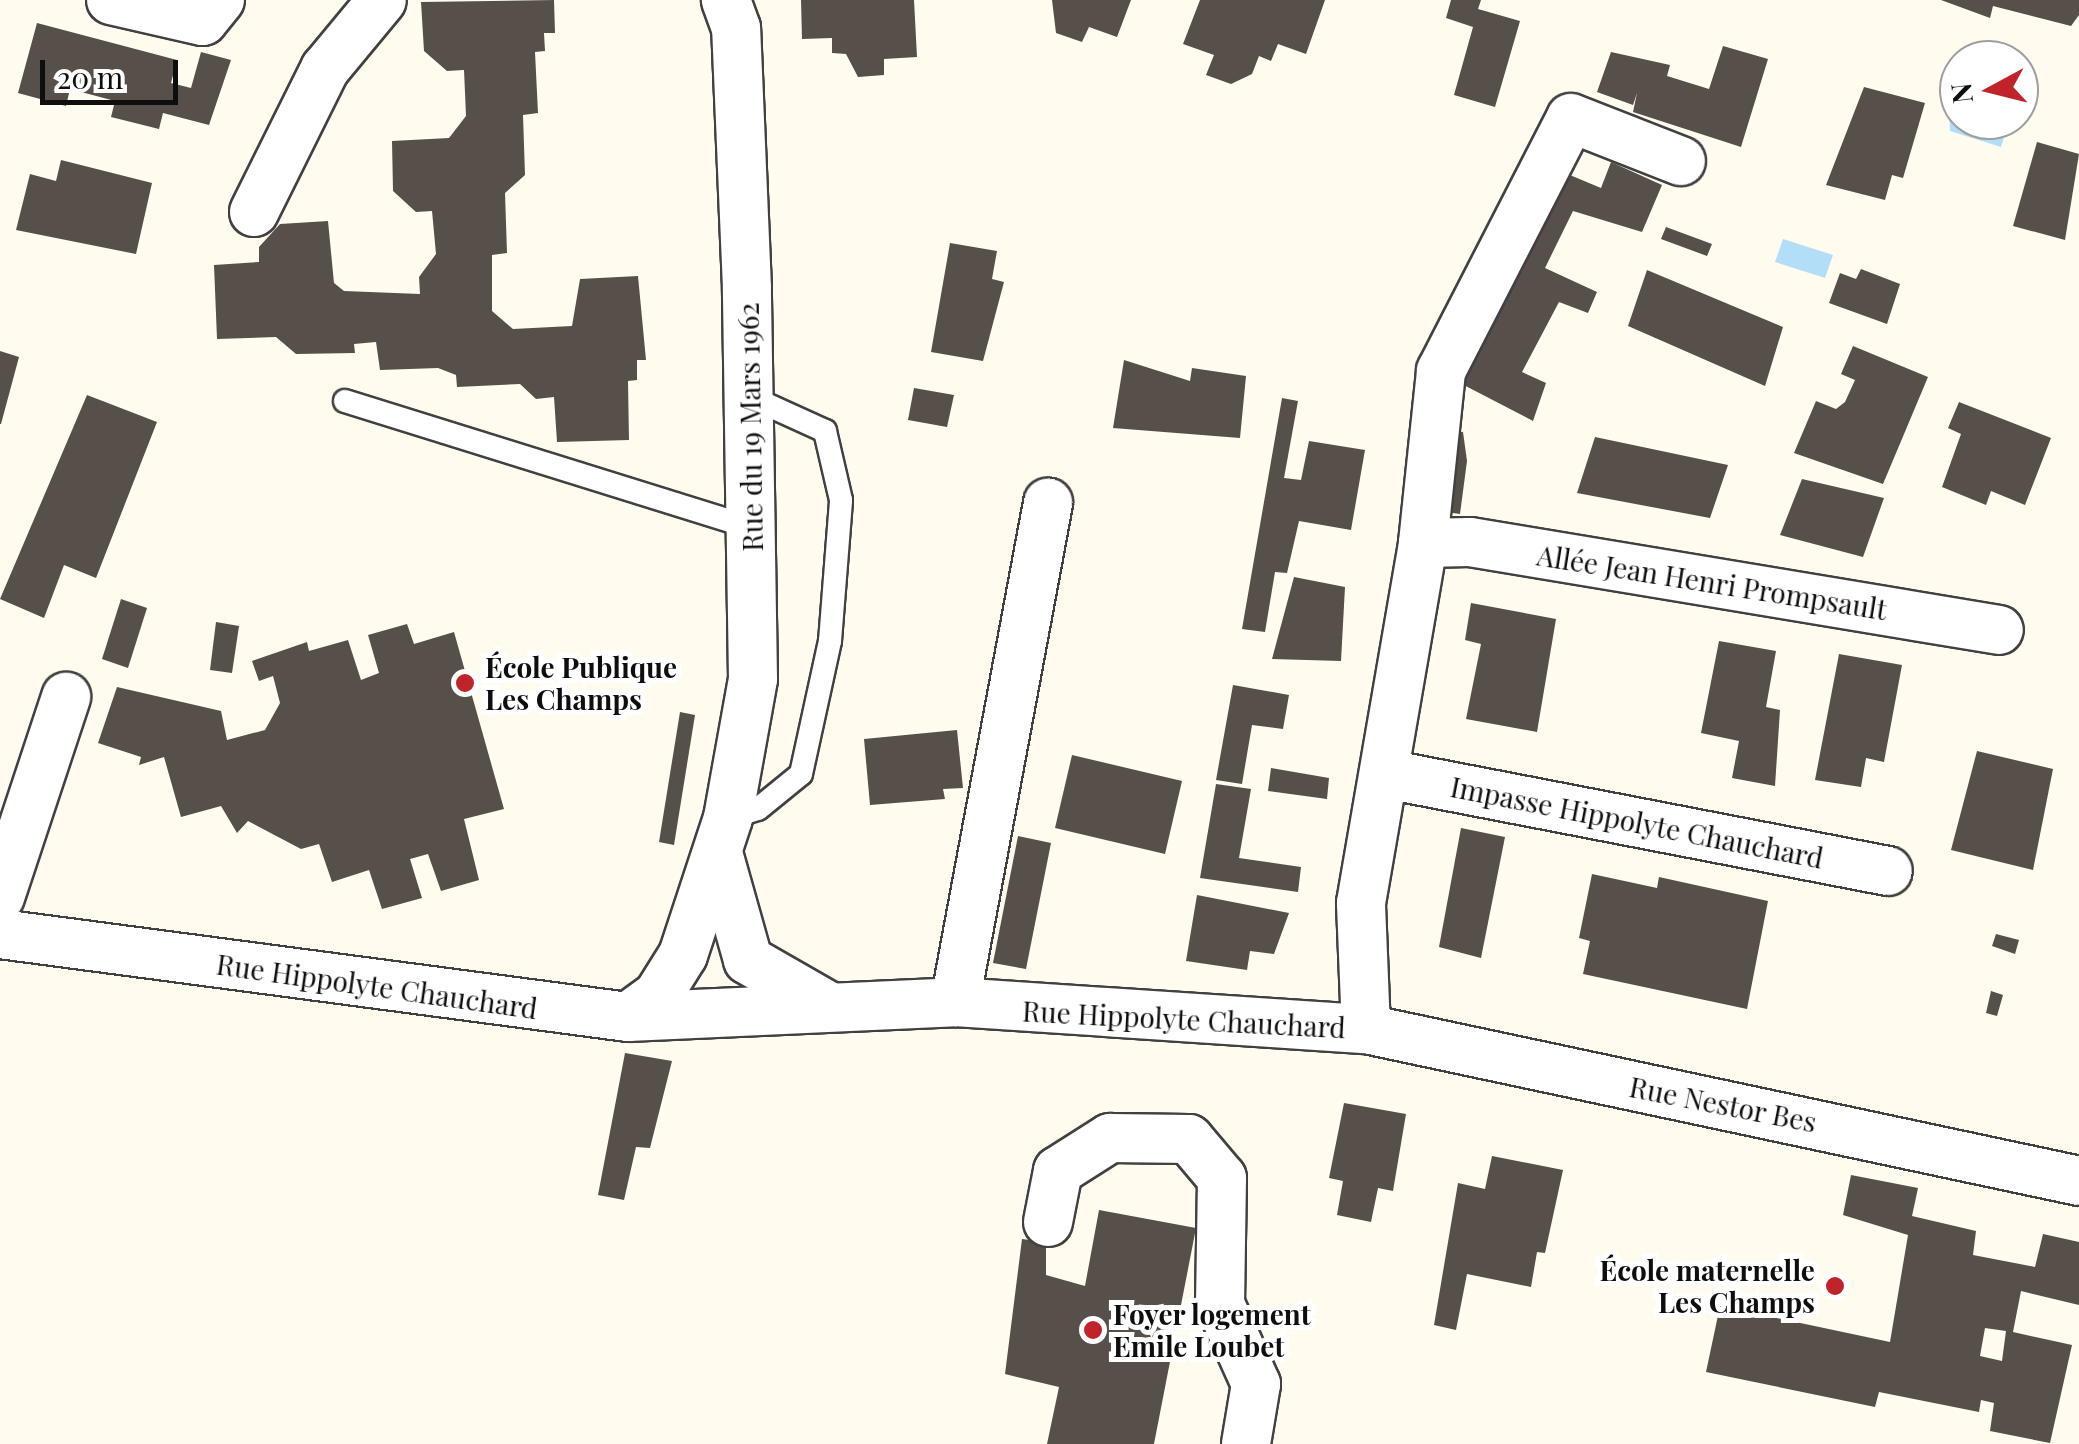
<!DOCTYPE html>
<html>
<head>
<meta charset="utf-8">
<style>
	body { margin:0 }
	#map { position:relative; width:2079px; height:1444px; overflow:hidden; background:#fffcef; font-family:"Playfair Display",serif }
	div>[style] { position:absolute }
	[style*='--x'] { left:calc(var(--x)*1px); top:calc(var(--y)*1px); width:calc(var(--w)*1px); rotate:calc(var(--a)*1deg) }
	.water>* { inset:0; background:#b3def7 }
	.building>* { inset:0; background:#574f4a }
	.roads { filter:drop-shadow(2px 0 #414141) drop-shadow(-2px 0 #414141) drop-shadow(0 2px #414141) drop-shadow(0 -2px #414141) }
	.service>* { height:22px; margin:-11px; padding:0 11px; transform-origin:11px; border-radius:11px; background:#fff }
	.minor>* { height:48px; margin:-24px; padding:0 24px; transform-origin:24px; border-radius:24px; background:#fff }
	.dots>* { width:28px; height:28px; translate:-50% -50%; box-sizing:border-box; border:5px solid #fff; border-radius:50% }
	span { translate:-50% -50%; white-space:nowrap; text-align:center; line-height:1.15; -webkit-text-stroke:10px #fff; paint-order:stroke }
	.street-label { font-size:28px; color:#0e0e0e }
	.poi-label { font-size:28px; color:#0e0e0e; font-weight:700 }
	.left { translate:0 -50%; text-align:left }
	.right { translate:-100% -50%; text-align:right }
	.north { position:absolute; left:1939px; top:40px; width:100px; height:100px; box-sizing:border-box; background:#fff; border:2px solid #9f9f9f; border-radius:50%; rotate:263deg; font-size:28px; font-weight:700; line-height:40px; text-align:center; color:#0e0e0e }
	.north::after { content:''; display:block; margin:auto; width:35px; height:45px; background:#c1232a; clip-path:polygon(50% 0,100% 100%,50% 72%,0 100%) }
	.scale { position:absolute; left:40px; top:60px; width:138px; height:45px; box-sizing:border-box; border:5px solid #0e0e0e; border-top:0; padding-left:12px; font-size:30px; line-height:35px; white-space:nowrap; color:#0e0e0e; -webkit-text-stroke:8px #fff; paint-order:stroke }
</style>
</head>
<body>
<div id="map">
	<div class="water">
		<i style="clip-path:polygon(1959px 108px,1959px 120px,2008px 124px,2001px 147px,1950px 131px,1949px 111px)"></i>
		<i style="clip-path:polygon(1783px 239px,1833px 255px,1825px 278px,1775px 262px)"></i>
	</div>
	<div class="building">
		<i style="clip-path:polygon(554px 0,555px 33px,544px 33px,545px 51px,535px 52px,538px 113px,523px 115px,525px 175px,505px 193px,507px 253px,492px 255px,492px 311px,513px 329px,572px 326px,580px 279px,638px 276px,646px 360px,637px 360px,637px 380px,628px 381px,629px 440px,557px 442px,554px 397px,536px 399px,520px 384px,457px 387px,456px 375px,438px 368px,380px 370px,376px 342px,354px 344px,355px 353px,296px 354px,276px 337px,217px 339px,214px 265px,259px 262px,259px 247px,280px 224px,328px 221px,334px 283px,344px 291px,420px 294px,419px 277px,436px 254px,432px 211px,416px 212px,393px 191px,392px 141px,449px 138px,466px 116px,464px 70px,447px 71px,424px 51px,421px 2px)"></i>
		<i style="clip-path:polygon(801px 0,914px 0,917px 57px,884px 59px,884px 75px,858px 77px,846px 54px,832px 53px,832px 38px,802px 39px)"></i>
		<i style="clip-path:polygon(1052px 0,1131px 0,1117px 37px,1089px 27px,1082px 42px,1056px 33px)"></i>
		<i style="clip-path:polygon(1200px 0,1325px 0,1306px 54px,1278px 44px,1271px 61px,1259px 56px,1252px 74px,1231px 84px,1206px 75px,1214px 55px,1183px 44px)"></i>
		<i style="clip-path:polygon(1451px 0,1481px 0,1478px 9px,1520px 21px,1495px 107px,1454px 95px,1473px 27px,1446px 18px)"></i>
		<i style="clip-path:polygon(1941px 0,2079px 0,2079px 15px,2071px 26px,1993px 6px,1990px 18px)"></i>
		<i style="clip-path:polygon(37px 23px,177px 60px,171px 83px,191px 88px,201px 52px,231px 60px,209px 125px,163px 113px,159px 129px,111px 117px,115px 101px,70px 89px,66px 106px,18px 93px)"></i>
		<i style="clip-path:polygon(1723px 46px,1768px 59px,1741px 147px,1633px 112px,1637px 93px,1633px 105px,1597px 92px,1611px 52px,1670px 65px,1667px 76px,1709px 89px)"></i>
		<i style="clip-path:polygon(1864px 87px,1925px 103px,1903px 178px,1892px 175px,1885px 200px,1826px 185px)"></i>
		<i style="clip-path:polygon(2037px 142px,2079px 154px,2065px 240px,2013px 226px)"></i>
		<i style="clip-path:polygon(61px 160px,152px 183px,136px 254px,16px 230px,30px 174px,56px 181px)"></i>
		<i style="clip-path:polygon(1611px 162px,1662px 185px,1642px 232px,1573px 211px,1545px 268px,1597px 292px,1588px 313px,1559px 302px,1522px 372px,1546px 383px,1533px 421px,1456px 381px,1553px 168px,1601px 188px)"></i>
		<i style="clip-path:polygon(1666px 227px,1712px 244px,1707px 256px,1661px 239px)"></i>
		<i style="clip-path:polygon(950px 243px,997px 251px,992px 279px,1004px 282px,983px 361px,931px 352px)"></i>
		<i style="clip-path:polygon(1861px 269px,1900px 284px,1887px 324px,1829px 303px,1840px 273px,1856px 279px)"></i>
		<i style="clip-path:polygon(1647px 270px,1783px 327px,1765px 386px,1628px 326px)"></i>
		<i style="clip-path:polygon(1853px 346px,1928px 377px,1883px 484px,1794px 453px,1816px 401px,1836px 409px,1845px 402px,1855px 380px,1841px 374px)"></i>
		<i style="clip-path:polygon(0 351px,19px 357px,1px 424px,0 424px)"></i>
		<i style="clip-path:polygon(1124px 360px,1190px 381px,1192px 368px,1246px 376px,1240px 438px,1113px 428px)"></i>
		<i style="clip-path:polygon(914px 388px,954px 395px,947px 427px,908px 420px)"></i>
		<i style="clip-path:polygon(87px 395px,157px 422px,96px 578px,64px 565px,44px 618px,0 599px)"></i>
		<i style="clip-path:polygon(1282px 398px,1298px 401px,1284px 478px,1301px 480px,1309px 441px,1365px 450px,1351px 530px,1299px 521px,1287px 573px,1275px 572px,1265px 632px,1242px 629px)"></i>
		<i style="clip-path:polygon(1959px 402px,2051px 438px,2025px 505px,1991px 491px,1986px 505px,1942px 487px,1961px 434px,1948px 428px)"></i>
		<i style="clip-path:polygon(1449px 430px,1463px 432px,1467px 461px,1460px 514px,1439px 511px)"></i>
		<i style="clip-path:polygon(1595px 437px,1728px 465px,1710px 518px,1577px 493px)"></i>
		<i style="clip-path:polygon(1802px 479px,1884px 498px,1863px 557px,1780px 535px)"></i>
		<i style="clip-path:polygon(1294px 577px,1345px 587px,1341px 661px,1272px 659px)"></i>
		<i style="clip-path:polygon(121px 599px,147px 608px,128px 668px,102px 659px)"></i>
		<i style="clip-path:polygon(1471px 603px,1556px 619px,1537px 732px,1466px 719px,1481px 644px,1465px 640px)"></i>
		<i style="clip-path:polygon(216px 622px,239px 626px,232px 673px,210px 670px)"></i>
		<i style="clip-path:polygon(407px 624px,414px 644px,454px 632px,504px 809px,464px 819px,479px 880px,441px 891px,428px 854px,410px 859px,422px 898px,382px 909px,369px 870px,332px 882px,319px 844px,301px 849px,248px 821px,237px 833px,221px 806px,181px 817px,164px 757px,139px 765px,141px 757px,98px 743px,117px 687px,221px 711px,227px 740px,265px 730px,280px 703px,273px 676px,259px 681px,252px 661px,307px 642px,309px 651px,348px 640px,361px 680px,379px 673px,368px 635px)"></i>
		<i style="clip-path:polygon(1719px 641px,1776px 651px,1766px 707px,1780px 710px,1775px 786px,1732px 778px,1739px 741px,1701px 733px)"></i>
		<i style="clip-path:polygon(1839px 654px,1902px 665px,1884px 762px,1866px 758px,1861px 787px,1815px 780px)"></i>
		<i style="clip-path:polygon(1233px 685px,1289px 695px,1283px 729px,1252px 725px,1242px 784px,1216px 780px)"></i>
		<i style="clip-path:polygon(680px 712px,695px 715px,674px 845px,659px 842px)"></i>
		<i style="clip-path:polygon(957px 730px,963px 788px,943px 789px,945px 799px,870px 805px,864px 739px)"></i>
		<i style="clip-path:polygon(1977px 751px,2053px 769px,2033px 870px,1951px 850px)"></i>
		<i style="clip-path:polygon(1072px 755px,1182px 781px,1165px 854px,1055px 828px)"></i>
		<i style="clip-path:polygon(1271px 768px,1329px 778px,1327px 799px,1268px 791px)"></i>
		<i style="clip-path:polygon(1216px 784px,1251px 789px,1239px 858px,1301px 867px,1298px 892px,1200px 878px)"></i>
		<i style="clip-path:polygon(1461px 828px,1505px 837px,1481px 958px,1439px 947px)"></i>
		<i style="clip-path:polygon(1018px 836px,1051px 843px,1026px 969px,993px 963px)"></i>
		<i style="clip-path:polygon(1592px 874px,1657px 888px,1659px 877px,1768px 901px,1747px 1009px,1583px 974px,1590px 941px,1579px 938px)"></i>
		<i style="clip-path:polygon(1197px 895px,1289px 913px,1274px 954px,1250px 951px,1247px 970px,1186px 961px)"></i>
		<i style="clip-path:polygon(1996px 934px,2019px 940px,2015px 954px,1992px 946px)"></i>
		<i style="clip-path:polygon(1991px 991px,2003px 995px,1997px 1016px,1986px 1013px)"></i>
		<i style="clip-path:polygon(625px 1053px,672px 1061px,650px 1148px,636px 1147px,624px 1200px,598px 1195px)"></i>
		<i style="clip-path:polygon(1344px 1103px,1406px 1114px,1393px 1191px,1378px 1188px,1371px 1222px,1337px 1215px,1343px 1181px,1329px 1178px)"></i>
		<i style="clip-path:polygon(1492px 1156px,1563px 1170px,1545px 1253px,1537px 1252px,1531px 1287px,1467px 1274px,1456px 1330px,1434px 1325px,1458px 1183px,1485px 1189px)"></i>
		<i style="clip-path:polygon(evenodd,1851px 1175px,1918px 1188px,1912px 1216px,1976px 1231px,1973px 1255px,2035px 1267px,2043px 1234px,2079px 1242px,2079px 1305px,2021px 1291px,2013px 1332px,2072px 1345px,2050px 1443px,1990px 1431px,1994px 1403px,1981px 1400px,1979px 1412px,1879px 1392px,1875px 1407px,1706px 1372px,1720px 1306px,1890px 1342px,1908px 1235px,1843px 1215px,1851px 1175px,1985px 1328px,2006px 1331px,2002px 1361px,1980px 1356px,1985px 1328px)"></i>
		<i style="clip-path:polygon(1099px 1210px,1196px 1228px,1154px 1444px,1047px 1444px,1059px 1387px,1005px 1374px,1022px 1239px,1046px 1242px,1046px 1275px,1085px 1286px)"></i>
	</div>
	<div class="roads">
		<div class="service">
			<i style="--x:345;--y:401;--w:426;--a:17.3"></i>
			<i style="--x:728;--y:818;--w:31;--a:-17"></i>
			<i style="--x:758;--y:809;--w:55;--a:-39.1"></i>
			<i style="--x:801;--y:774;--w:136;--a:-77.7"></i>
			<i style="--x:830;--y:641;--w:141;--a:-85.5"></i>
			<i style="--x:841;--y:500;--w:71;--a:-103.1"></i>
			<i style="--x:825;--y:431;--w:82;--a:-155.6"></i>
		</div>
		<div class="minor">
			<i style="--x:111;--y:0;--w:94;--a:12.9"></i>
			<i style="--x:203;--y:21;--w:27;--a:-51"></i>
			<i style="--x:254;--y:212;--w:160;--a:-63.6"></i>
			<i style="--x:325;--y:69;--w:89;--a:-50.4"></i>
			<i style="--x:1423;--y:543;--w:47;--a:-1.2"></i>
			<i style="--x:1470;--y:542;--w:536;--a:9.44"></i>
			<i style="--x:1386;--y:774;--w:511;--a:10.94"></i>
			<i style="--x:718;--y:853;--w:111;--a:74.3"></i>
			<i style="--x:748;--y:960;--w:95;--a:29.8"></i>
			<i style="--x:0;--y:897;--w:211;--a:-71.7"></i>
			<i style="--x:0;--y:934;--w:633;--a:7.53"></i>
			<i style="--x:628;--y:1017;--w:327;--a:-2.6"></i>
			<i style="--x:955;--y:1002;--w:412;--a:3.8"></i>
			<i style="--x:1366;--y:1029;--w:729;--a:12.03"></i>
			<i style="--x:955;--y:1002;--w:508;--a:-79.44"></i>
			<i style="--x:628;--y:1017;--w:37;--a:-36"></i>
			<i style="--x:658;--y:995;--w:47;--a:-58"></i>
			<i style="--x:683;--y:955;--w:144;--a:-71.8"></i>
			<i style="--x:728;--y:818;--w:141;--a:-79.8"></i>
			<i style="--x:753;--y:679;--w:391;--a:-90.9"></i>
			<i style="--x:747;--y:288;--w:260;--a:-92.4"></i>
			<i style="--x:736;--y:28;--w:30;--a:-110"></i>
			<i style="--x:1366;--y:1029;--w:126;--a:-92.3"></i>
			<i style="--x:1361;--y:903;--w:365;--a:-80.2"></i>
			<i style="--x:1423;--y:543;--w:173;--a:-84"></i>
			<i style="--x:1441;--y:371;--w:284;--a:-62.8"></i>
			<i style="--x:1571;--y:118;--w:118;--a:21.4"></i>
			<i style="--x:1048;--y:1222;--w:52;--a:-78.9"></i>
			<i style="--x:1058;--y:1171;--w:62;--a:-32.4"></i>
			<i style="--x:1110;--y:1138;--w:79;--a:0.7"></i>
			<i style="--x:1189;--y:1139;--w:51;--a:49.8"></i>
			<i style="--x:1222;--y:1178;--w:126;--a:90.9"></i>
			<i style="--x:1220;--y:1304;--w:88;--a:65.8"></i>
			<i style="--x:1256;--y:1384;--w:61;--a:99.5"></i>
		</div>
	</div>
	<div class="dots">
		<i style="left:465px;top:683px;background:#c1232a"></i>
		<i style="left:1835px;top:1286px;background:#c1232a"></i>
		<i style="left:1093px;top:1330px;background:#c1232a"></i>
	</div>
	<div class="street-label">
		<span style="left:750px;top:427px;rotate:-91deg">Rue du 19 Mars 1962</span>
		<span style="left:1712px;top:582px;rotate:9deg">Allée Jean Henri Prompsault</span>
		<span style="left:1637px;top:822px;rotate:11deg">Impasse Hippolyte Chauchard</span>
		<span style="left:377px;top:986px;rotate:8deg">Rue Hippolyte Chauchard</span>
		<span style="left:1184px;top:1019px;rotate:3deg">Rue Hippolyte Chauchard</span>
		<span style="left:1723px;top:1104px;rotate:11deg">Rue Nestor Bes</span>
	</div>
	<div class="poi-label">
		<span class="left" style="left:485px;top:683px">École Publique<br>Les Champs</span>
		<span class="right" style="left:1815px;top:1286px">École maternelle<br>Les Champs</span>
		<span class="left" style="left:1113px;top:1330px">Foyer logement<br>Emile Loubet</span>
	</div>
	<div class="north">N</div>
	<div class="scale">20 m</div>
</div>
</body>
</html>
